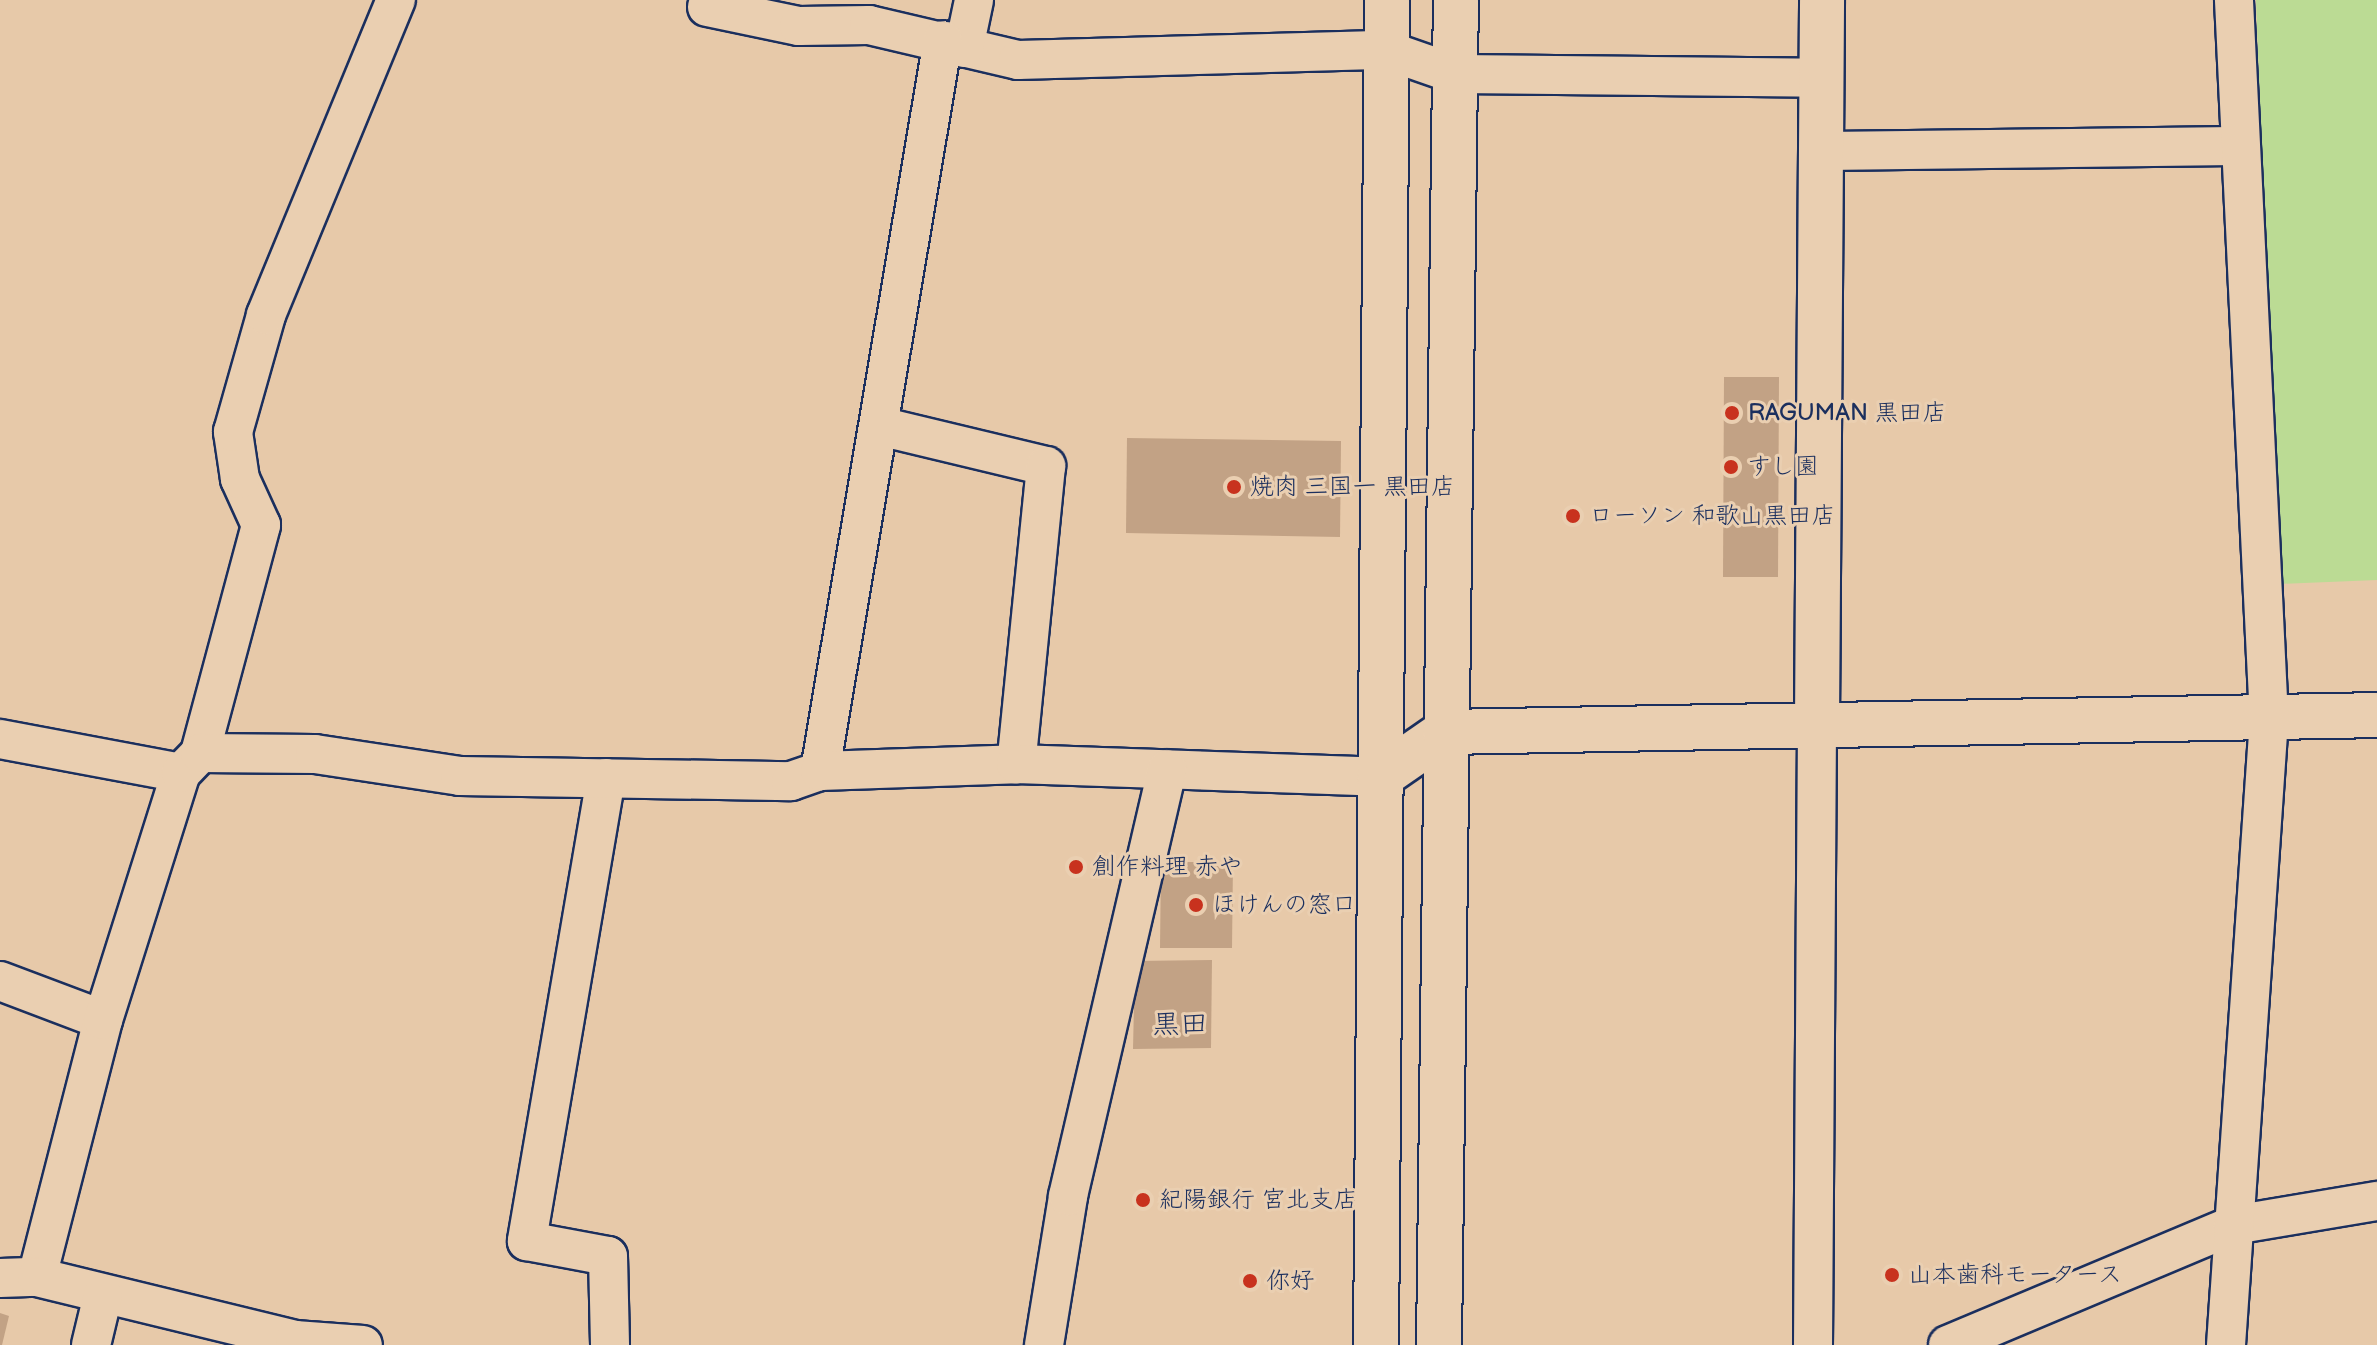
<!DOCTYPE html>
<html>
<head>
<meta charset="utf-8">
<style>
	body { margin:0 }
	#map { position:relative; width:2377px; height:1345px; overflow:hidden; background:#e7c9a9; font-family:"Balsamiq Sans","Klee One",sans-serif }
	div>[style] { position:absolute }
	[style*='--x'] { left:calc(var(--x)*1px); top:calc(var(--y)*1px); width:calc(var(--w)*1px); rotate:calc(var(--a)*1deg) }
	.green>* { inset:0; background:#bbdb94 }
	.building>* { inset:0; background:#c2a285 }
	.roads { filter:drop-shadow(2px 0 #1b2f5e) drop-shadow(-2px 0 #1b2f5e) drop-shadow(0 2px #1b2f5e) drop-shadow(0 -2px #1b2f5e) }
	.minor>* { height:38px; margin:-19px; padding:0 19px; transform-origin:19px; border-radius:19px; background:#eacfb1 }
	.tertiary>* { height:44px; margin:-22px; padding:0 22px; transform-origin:22px; border-radius:22px; background:#eacfb1 }
	.dots>* { width:22px; height:22px; translate:-50% -50%; box-sizing:border-box; border:4px solid #eacfb1; border-radius:50% }
	span { translate:-50% -50%; white-space:nowrap; text-align:center; line-height:1.15; -webkit-text-stroke:6px #eacfb1; paint-order:stroke }
	.poi-label { font-size:24px; color:#1b2f5e }
	.left { translate:0 -50%; text-align:left }
	.quarter-label { font-size:28px; color:#1b2f5e }
</style>
</head>
<body>
<div id="map">
	<div class="green">
		<i style="clip-path:polygon(2256px 0,2377px 0,2377px 580px,2278px 584px)"></i>
	</div>
	<div class="building">
		<i style="clip-path:polygon(1724px 377px,1779px 377px,1778px 577px,1723px 577px)"></i>
		<i style="clip-path:polygon(1127px 438px,1341px 441px,1340px 537px,1126px 533px)"></i>
		<i style="clip-path:polygon(1161px 862px,1233px 862px,1232px 948px,1160px 948px)"></i>
		<i style="clip-path:polygon(1212px 960px,1211px 1048px,1133px 1049px,1135px 961px)"></i>
		<i style="clip-path:polygon(0 1313px,9px 1316px,2px 1345px,0 1345px)"></i>
	</div>
	<div class="roads">
		<div class="minor">
			<i style="--x:707;--y:7;--w:94;--a:11.7"></i>
			<i style="--x:799;--y:26;--w:70;--a:-0.8"></i>
			<i style="--x:869;--y:25;--w:153;--a:13.2"></i>
			<i style="--x:1018;--y:60;--w:368;--a:-1.6"></i>
			<i style="--x:1386;--y:50;--w:73;--a:19.2"></i>
			<i style="--x:1455;--y:74;--w:365;--a:0.6"></i>
			<i style="--x:964;--y:48;--w:49;--a:-78.2"></i>
			<i style="--x:1824;--y:151;--w:413;--a:-0.7"></i>
			<i style="--x:879;--y:426;--w:172;--a:13.5"></i>
			<i style="--x:1046;--y:466;--w:300;--a:95.7"></i>
			<i style="--x:0;--y:739;--w:184;--a:10.6"></i>
			<i style="--x:200;--y:753;--w:236;--a:-75"></i>
			<i style="--x:261;--y:525;--w:51;--a:-114.5"></i>
			<i style="--x:240;--y:479;--w:48;--a:-98.5"></i>
			<i style="--x:233;--y:432;--w:122;--a:-74.2"></i>
			<i style="--x:266;--y:315;--w:341;--a:-67.6"></i>
			<i style="--x:820;--y:771;--w:741;--a:-80.45"></i>
			<i style="--x:606;--y:778;--w:470;--a:99.7"></i>
			<i style="--x:527;--y:1241;--w:82;--a:10.5"></i>
			<i style="--x:608;--y:1256;--w:89;--a:88.7"></i>
			<i style="--x:0;--y:981;--w:110;--a:20.7"></i>
			<i style="--x:37;--y:1277;--w:265;--a:-75.6"></i>
			<i style="--x:103;--y:1020;--w:259;--a:-72.5"></i>
			<i style="--x:181;--y:773;--w:28;--a:-46"></i>
			<i style="--x:200;--y:753;--w:115;--a:0.5"></i>
			<i style="--x:315;--y:754;--w:147;--a:8.6"></i>
			<i style="--x:460;--y:776;--w:331;--a:0.9"></i>
			<i style="--x:791;--y:781;--w:31;--a:-19"></i>
			<i style="--x:820;--y:771;--w:196;--a:-2"></i>
			<i style="--x:1016;--y:764;--w:364;--a:2"></i>
			<i style="--x:0;--y:1278;--w:37;--a:-2"></i>
			<i style="--x:37;--y:1277;--w:266;--a:13.7"></i>
			<i style="--x:295;--y:1340;--w:68;--a:4.2"></i>
			<i style="--x:91;--y:1345;--w:51;--a:-76.5"></i>
			<i style="--x:1044;--y:1345;--w:151;--a:-80.8"></i>
			<i style="--x:1068;--y:1196;--w:438;--a:-76.9"></i>
			<i style="--x:1813;--y:1345;--w:623;--a:-89.63"></i>
			<i style="--x:1948;--y:1345;--w:309;--a:-22.8"></i>
			<i style="--x:2233;--y:1225;--w:146;--a:-9.5"></i>
			<i style="--x:2226;--y:1345;--w:627;--a:-86.07"></i>
			<i style="--x:2269;--y:719;--w:720;--a:-92.79"></i>
		</div>
		<div class="tertiary">
			<i style="--x:1817;--y:722;--w:722;--a:-89.6"></i>
			<i style="--x:1380;--y:777;--w:79;--a:-34.7"></i>
			<i style="--x:1445;--y:732;--w:932;--a:-1.04"></i>
			<i style="--x:1376;--y:1345;--w:1345;--a:-89.53"></i>
			<i style="--x:1439;--y:1345;--w:1345;--a:-89.28"></i>
		</div>
	</div>
	<div class="dots">
		<i style="left:1732px;top:413px;background:#c8321e"></i>
		<i style="left:1731px;top:467px;background:#c8321e"></i>
		<i style="left:1234px;top:487px;background:#c8321e"></i>
		<i style="left:1573px;top:516px;background:#c8321e"></i>
		<i style="left:1076px;top:867px;background:#c8321e"></i>
		<i style="left:1196px;top:905px;background:#c8321e"></i>
		<i style="left:1143px;top:1200px;background:#c8321e"></i>
		<i style="left:1892px;top:1275px;background:#c8321e"></i>
		<i style="left:1250px;top:1281px;background:#c8321e"></i>
	</div>
	<div class="poi-label">
		<span class="left" style="left:1748px;top:413px">RAGUMAN 黒田店</span>
		<span class="left" style="left:1747px;top:467px">すし園</span>
		<span class="left" style="left:1250px;top:487px">焼肉 三国一 黒田店</span>
		<span class="left" style="left:1589px;top:516px">ローソン 和歌山黒田店</span>
		<span class="left" style="left:1092px;top:867px">創作料理 赤や</span>
		<span class="left" style="left:1212px;top:905px">ほけんの窓口</span>
		<span class="left" style="left:1159px;top:1200px">紀陽銀行 宮北支店</span>
		<span class="left" style="left:1908px;top:1275px">山本歯科モータース</span>
		<span class="left" style="left:1266px;top:1281px">你好</span>
	</div>
	<div class="quarter-label">
		<span style="left:1180px;top:1025px">黒田</span>
	</div>
</div>
</body>
</html>
